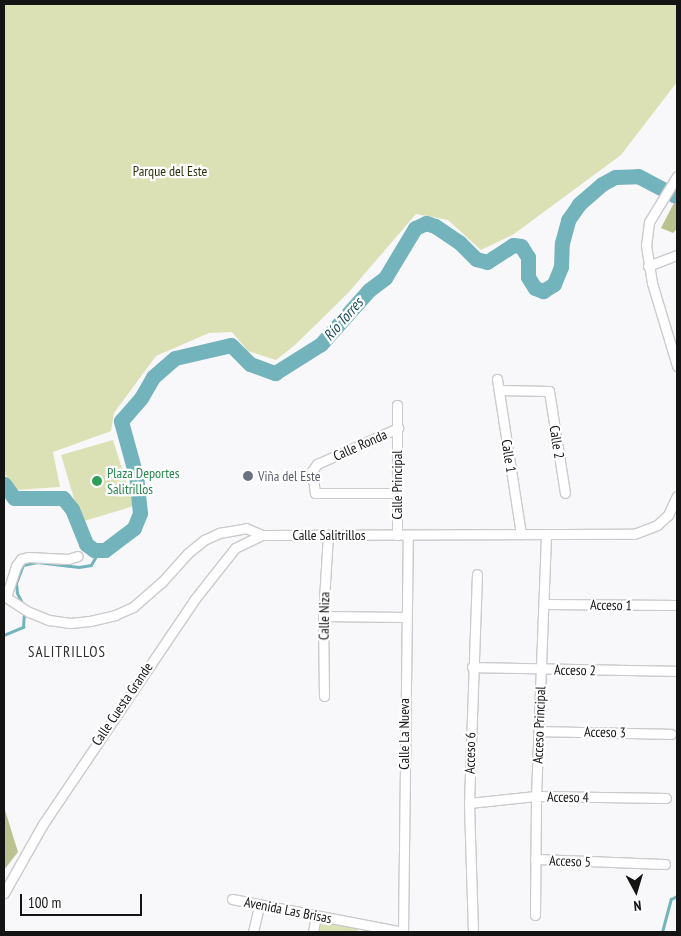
<!DOCTYPE html>
<html>
<head>
<meta charset="utf-8">
<style>
	body { margin:0 }
	#map { position:relative; width:681px; height:936px; overflow:hidden; background:#f8f8fb; font-family:"PT Sans Narrow",sans-serif }
	div>[style] { position:absolute }
	[style*='--x'] { left:calc(var(--x)*1px); top:calc(var(--y)*1px); width:calc(var(--w)*1px); rotate:calc(var(--a)*1deg) }
	.green>* { inset:0; background:#dbe1b5 }
	.forest>* { inset:0; background:#bbc290 }
	.stream>* { height:2.5px; margin:-1.25px; padding:0 1.25px; transform-origin:1.25px; border-radius:1.25px; background:#72b3bc }
	.river>* { height:15px; margin:-7.5px; padding:0 7.5px; transform-origin:7.5px; border-radius:7.5px; background:#72b3bc }
	.roads { filter:drop-shadow(1px 0 #cbcacd) drop-shadow(-1px 0 #cbcacd) drop-shadow(0 1px #cbcacd) drop-shadow(0 -1px #cbcacd) }
	.street>* { height:9px; margin:-4.5px; padding:0 4.5px; transform-origin:4.5px; border-radius:4.5px; background:#fff }
	.dots>* { width:14px; height:14px; translate:-50% -50%; box-sizing:border-box; border:2px solid #fff; border-radius:50% }
	span { translate:-50% -50%; white-space:nowrap; text-align:center; line-height:1.15; -webkit-text-stroke:4.5px #fff; paint-order:stroke }
	.park-label { font-size:14px; color:#2f330b }
	.street-label { font-size:14px; color:#141415 }
	.leisure-label { font-size:14px; color:#27864d }
	.left { translate:0 -50%; text-align:left }
	.worship-label { font-size:14px; color:#5b616d }
	.water-label { font-size:15px; color:#144d55; font-style:italic }
	.neighbourhood-label { font-size:15px; color:#2d2d2f; letter-spacing:1px }
	.frame { position:absolute; inset:0; border:5px solid #141415; pointer-events:none }
	.north { position:absolute; left:611px; top:866px; width:50px; height:50px; -webkit-text-stroke:4px #fff; paint-order:stroke; rotate:174deg; font-size:14px; font-weight:700; line-height:20px; text-align:center; color:#141415 }
	.north::after { content:''; display:block; margin:auto; width:18px; height:22px; background:#141415; clip-path:polygon(50% 0,100% 100%,50% 72%,0 100%) }
	.scale { position:absolute; left:20px; top:894px; width:122px; height:22px; box-sizing:border-box; border:2px solid #141415; border-top:0; padding-left:6px; font-size:15px; line-height:18px; white-space:nowrap; color:#141415; -webkit-text-stroke:4px #fff; paint-order:stroke }
</style>
</head>
<body>
<div id="map">
	<div class="green">
		<i style="clip-path:polygon(4px 4px,677px 4px,677px 82px,621px 155px,514px 234px,481px 250px,448px 220px,416px 214px,348px 293px,295px 345px,276px 360px,248px 351px,232px 332px,209px 333px,156px 356px,114px 413px,111px 431px,53px 452px,60px 487px,16px 490px,4px 473px)"></i>
		<i style="clip-path:polygon(113px 440px,134px 506px,81px 522px,61px 455px)"></i>
		<i style="clip-path:polygon(319px 921px,358px 928px,357px 932px,317px 932px)"></i>
	</div>
	<div class="forest">
		<i style="clip-path:polygon(677px 197px,677px 229px,673px 233px,661px 228px)"></i>
		<i style="clip-path:polygon(4px 807px,18px 852px,4px 870px)"></i>
	</div>
	<div class="stream">
		<i style="--x:23;--y:605;--w:13;--a:-117"></i>
		<i style="--x:17;--y:593;--w:10;--a:-96"></i>
		<i style="--x:16;--y:583;--w:19;--a:-69"></i>
		<i style="--x:23;--y:565;--w:14;--a:-12"></i>
		<i style="--x:37;--y:562;--w:42;--a:6.8"></i>
		<i style="--x:79;--y:567;--w:12;--a:-9"></i>
		<i style="--x:91;--y:565;--w:16;--a:-60"></i>
		<i style="--x:4;--y:635;--w:21;--a:-23"></i>
		<i style="--x:23;--y:627;--w:15;--a:-86"></i>
		<i style="--x:662;--y:932;--w:34;--a:-75"></i>
		<i style="--x:671;--y:899;--w:7;--a:-27"></i>
	</div>
	<div class="river">
		<i style="--x:4;--y:484;--w:17;--a:54"></i>
		<i style="--x:14;--y:498;--w:49;--a:0"></i>
		<i style="--x:63;--y:498;--w:14;--a:51"></i>
		<i style="--x:72;--y:509;--w:38;--a:68"></i>
		<i style="--x:86;--y:544;--w:10;--a:37"></i>
		<i style="--x:94;--y:550;--w:11;--a:0"></i>
		<i style="--x:105;--y:550;--w:36;--a:-37"></i>
		<i style="--x:134;--y:528;--w:16;--a:-68"></i>
		<i style="--x:140;--y:513;--w:37;--a:-96"></i>
		<i style="--x:136;--y:476;--w:57;--a:-105.3"></i>
		<i style="--x:121;--y:421;--w:30;--a:-49"></i>
		<i style="--x:141;--y:398;--w:24;--a:-60"></i>
		<i style="--x:153;--y:377;--w:29;--a:-41"></i>
		<i style="--x:175;--y:358;--w:57;--a:-13.1"></i>
		<i style="--x:231;--y:345;--w:27;--a:45"></i>
		<i style="--x:250;--y:364;--w:27;--a:20"></i>
		<i style="--x:275;--y:373;--w:54;--a:-32.2"></i>
		<i style="--x:321;--y:344;--w:72;--a:-48.4"></i>
		<i style="--x:369;--y:290;--w:20;--a:-37"></i>
		<i style="--x:385;--y:278;--w:58;--a:-59"></i>
		<i style="--x:415;--y:228;--w:12;--a:-24"></i>
		<i style="--x:426;--y:223;--w:9;--a:18"></i>
		<i style="--x:435;--y:226;--w:30;--a:34"></i>
		<i style="--x:460;--y:243;--w:23;--a:45"></i>
		<i style="--x:476;--y:259;--w:11;--a:15"></i>
		<i style="--x:487;--y:262;--w:31;--a:-33"></i>
		<i style="--x:513;--y:245;--w:8;--a:7"></i>
		<i style="--x:521;--y:246;--w:13;--a:58"></i>
		<i style="--x:528;--y:257;--w:20;--a:90"></i>
		<i style="--x:528;--y:277;--w:13;--a:58"></i>
		<i style="--x:535;--y:288;--w:9;--a:21"></i>
		<i style="--x:543;--y:291;--w:13;--a:-32"></i>
		<i style="--x:554;--y:284;--w:18;--a:-68"></i>
		<i style="--x:561;--y:267;--w:24;--a:-88"></i>
		<i style="--x:562;--y:243;--w:24;--a:-75"></i>
		<i style="--x:568;--y:220;--w:19;--a:-55"></i>
		<i style="--x:579;--y:204;--w:30;--a:-41"></i>
		<i style="--x:602;--y:184;--w:15;--a:-28"></i>
		<i style="--x:615;--y:177;--w:23;--a:-2"></i>
		<i style="--x:638;--y:176;--w:41;--a:27.8"></i>
		<i style="--x:674;--y:195;--w:4;--a:-45"></i>
	</div>
	<div class="roads">
		<div class="street">
			<i style="--x:677;--y:176;--w:54;--a:121.3"></i>
			<i style="--x:649;--y:222;--w:23;--a:97"></i>
			<i style="--x:646;--y:245;--w:38;--a:81"></i>
			<i style="--x:652;--y:283;--w:87;--a:73.2"></i>
			<i style="--x:648;--y:266;--w:31;--a:-21"></i>
			<i style="--x:497;--y:379;--w:157;--a:81.2"></i>
			<i style="--x:499;--y:390;--w:50;--a:1.1"></i>
			<i style="--x:549;--y:391;--w:103;--a:81.1"></i>
			<i style="--x:397;--y:493;--w:82;--a:180"></i>
			<i style="--x:315;--y:493;--w:22;--a:-98"></i>
			<i style="--x:312;--y:471;--w:9;--a:-54"></i>
			<i style="--x:317;--y:464;--w:89;--a:-24"></i>
			<i style="--x:397;--y:535;--w:130;--a:-90"></i>
			<i style="--x:4;--y:596;--w:30;--a:33"></i>
			<i style="--x:29;--y:612;--w:22;--a:22"></i>
			<i style="--x:49;--y:620;--w:21;--a:8"></i>
			<i style="--x:70;--y:623;--w:20;--a:-6"></i>
			<i style="--x:90;--y:621;--w:26;--a:-13"></i>
			<i style="--x:115;--y:615;--w:20;--a:-24"></i>
			<i style="--x:133;--y:607;--w:37;--a:-41"></i>
			<i style="--x:161;--y:583;--w:40;--a:-48"></i>
			<i style="--x:188;--y:553;--w:21;--a:-39"></i>
			<i style="--x:204;--y:540;--w:17;--a:-25"></i>
			<i style="--x:219;--y:533;--w:27;--a:-10"></i>
			<i style="--x:246;--y:528;--w:17;--a:24"></i>
			<i style="--x:262;--y:535;--w:372;--a:-0.2"></i>
			<i style="--x:634;--y:534;--w:25;--a:-21"></i>
			<i style="--x:657;--y:525;--w:15;--a:-42"></i>
			<i style="--x:668;--y:515;--w:21;--a:-65"></i>
			<i style="--x:6;--y:597;--w:33;--a:-72"></i>
			<i style="--x:16;--y:566;--w:9;--a:-54"></i>
			<i style="--x:21;--y:559;--w:7;--a:-16"></i>
			<i style="--x:28;--y:557;--w:40;--a:2.9"></i>
			<i style="--x:68;--y:559;--w:10;--a:-17"></i>
			<i style="--x:545;--y:604;--w:132;--a:0.4"></i>
			<i style="--x:323;--y:616;--w:82;--a:0.7"></i>
			<i style="--x:472;--y:667;--w:205;--a:1.1"></i>
			<i style="--x:324;--y:696;--w:80;--a:-90.7"></i>
			<i style="--x:323;--y:616;--w:81;--a:-86.5"></i>
			<i style="--x:539;--y:731;--w:132;--a:1.3"></i>
			<i style="--x:469;--y:803;--w:67;--a:-6"></i>
			<i style="--x:536;--y:796;--w:130;--a:0.9"></i>
			<i style="--x:535;--y:859;--w:130;--a:2.2"></i>
			<i style="--x:4;--y:893;--w:79;--a:-60.5"></i>
			<i style="--x:43;--y:824;--w:270;--a:-56"></i>
			<i style="--x:194;--y:600;--w:66;--a:-51.7"></i>
			<i style="--x:235;--y:548;--w:30;--a:-26"></i>
			<i style="--x:232;--y:899;--w:174;--a:10.9"></i>
			<i style="--x:535;--y:915;--w:119;--a:-89.5"></i>
			<i style="--x:536;--y:796;--w:262;--a:-87.8"></i>
			<i style="--x:253;--y:932;--w:28;--a:-77"></i>
			<i style="--x:313;--y:932;--w:17;--a:-80"></i>
			<i style="--x:403;--y:932;--w:397;--a:-89.3"></i>
			<i style="--x:473;--y:932;--w:129;--a:-91.8"></i>
			<i style="--x:469;--y:803;--w:229;--a:-88"></i>
		</div>
	</div>
	<div class="dots">
		<i style="left:248px;top:476px;background:#6b7280"></i>
		<i style="left:97px;top:481px;background:#2e9e5b"></i>
	</div>
	<div class="park-label">
		<span style="left:170px;top:171px">Parque del Este</span>
	</div>
	<div class="street-label">
		<span style="left:557px;top:442px;rotate:81deg">Calle 2</span>
		<span style="left:360px;top:445px;rotate:-24deg">Calle Ronda</span>
		<span style="left:509px;top:456px;rotate:81deg">Calle 1</span>
		<span style="left:397px;top:485px;rotate:-90deg">Calle Principal</span>
		<span style="left:329px;top:535px">Calle Salitrillos</span>
		<span style="left:611px;top:605px;rotate:1deg">Acceso 1</span>
		<span style="left:324px;top:616px;rotate:-89deg">Calle Niza</span>
		<span style="left:575px;top:670px;rotate:1deg">Acceso 2</span>
		<span style="left:122px;top:704px;rotate:-56deg">Calle Cuesta Grande</span>
		<span style="left:539px;top:725px;rotate:-88deg">Acceso Principal</span>
		<span style="left:605px;top:732px;rotate:1deg">Acceso 3</span>
		<span style="left:404px;top:734px;rotate:-90deg">Calle La Nueva</span>
		<span style="left:470px;top:753px;rotate:-89deg">Acceso 6</span>
		<span style="left:568px;top:797px;rotate:1deg">Acceso 4</span>
		<span style="left:570px;top:861px;rotate:2deg">Acceso 5</span>
		<span style="left:288px;top:910px;rotate:11deg">Avenida Las Brisas</span>
	</div>
	<div class="leisure-label">
		<span class="left" style="left:107px;top:481px">Plaza Deportes<br>Salitrillos</span>
	</div>
	<div class="worship-label">
		<span class="left" style="left:258px;top:476px">Viña del Este</span>
	</div>
	<div class="water-label">
		<span style="left:343px;top:319px;rotate:-49deg">Río Torres</span>
	</div>
	<div class="neighbourhood-label">
		<span style="left:67px;top:652px">SALITRILLOS</span>
	</div>
	<div class="frame"></div>
	<div class="north">N</div>
	<div class="scale">100 m</div>
</div>
</body>
</html>
